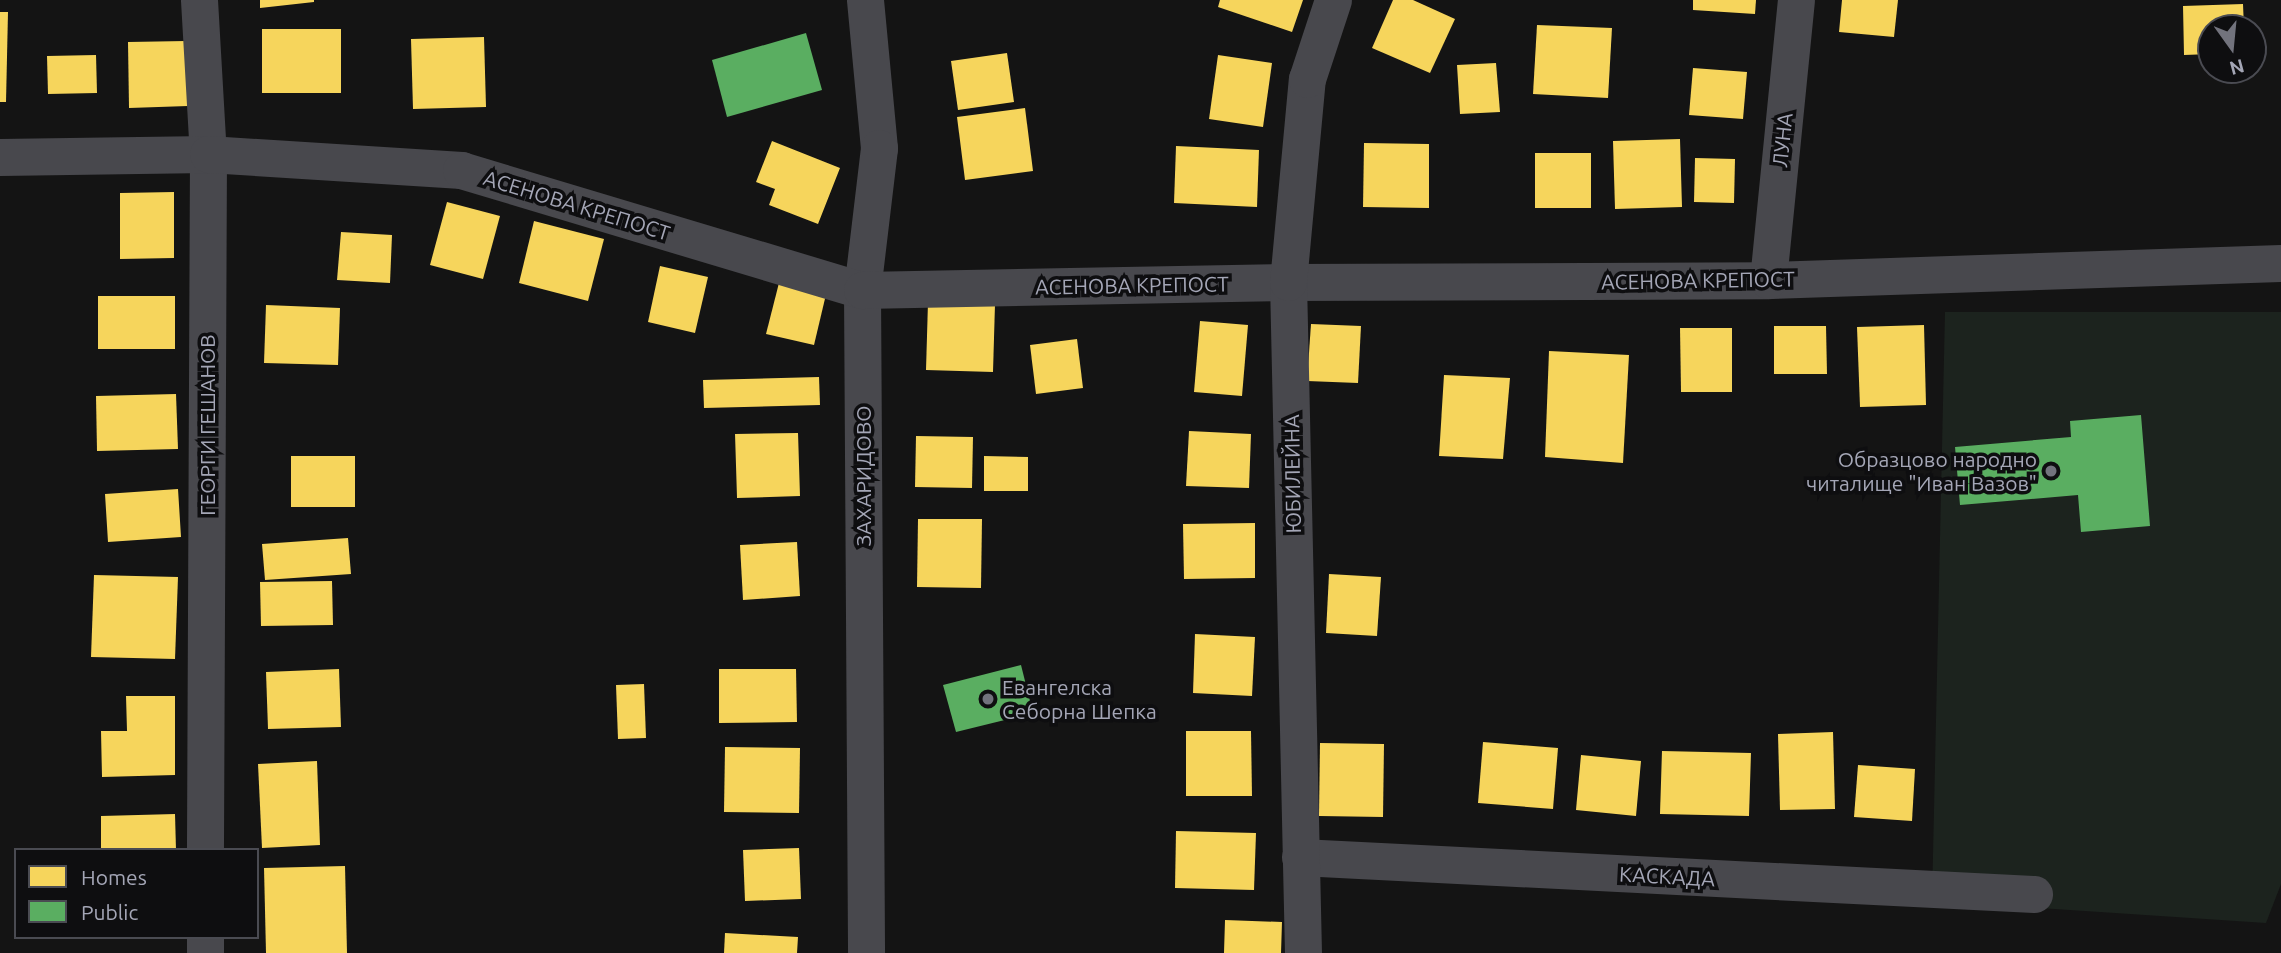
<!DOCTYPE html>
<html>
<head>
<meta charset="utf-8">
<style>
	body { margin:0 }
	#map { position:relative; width:2281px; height:953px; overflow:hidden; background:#141414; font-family:Ubuntu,sans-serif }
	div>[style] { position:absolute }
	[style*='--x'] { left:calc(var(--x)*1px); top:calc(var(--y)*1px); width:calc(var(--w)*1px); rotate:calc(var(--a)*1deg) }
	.green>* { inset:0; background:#1c231e }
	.homes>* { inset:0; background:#f6d55c }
	.public>* { inset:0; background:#5aae61 }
	.minor>* { height:37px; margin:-18.5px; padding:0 18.5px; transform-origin:18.5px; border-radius:18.5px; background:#48484d }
	.dots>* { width:19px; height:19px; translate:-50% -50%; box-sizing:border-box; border:4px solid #0e0e10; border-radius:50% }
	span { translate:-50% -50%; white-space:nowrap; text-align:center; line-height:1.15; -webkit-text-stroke:7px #0e0e10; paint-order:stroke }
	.street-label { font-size:21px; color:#a4a6b6 }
	.poi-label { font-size:21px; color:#a4a6b6 }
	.right { translate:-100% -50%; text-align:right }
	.left { translate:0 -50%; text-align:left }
	.legend { position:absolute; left:14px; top:848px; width:245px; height:91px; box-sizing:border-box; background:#0e0e10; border:2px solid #4a4b52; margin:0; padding:9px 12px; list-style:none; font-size:21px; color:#a4a6b6 }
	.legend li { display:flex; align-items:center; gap:14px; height:35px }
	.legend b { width:35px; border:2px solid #4a4b52 }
	.north { position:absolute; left:2197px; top:14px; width:70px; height:70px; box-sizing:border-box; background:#0e0e10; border:2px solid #4a4b52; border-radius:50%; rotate:165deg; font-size:19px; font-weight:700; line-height:28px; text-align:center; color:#a4a6b6 }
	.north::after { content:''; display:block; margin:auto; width:24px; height:32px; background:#72737d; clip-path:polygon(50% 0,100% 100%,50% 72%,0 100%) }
</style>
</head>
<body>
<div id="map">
	<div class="green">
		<i style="clip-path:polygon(1945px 312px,2281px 312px,2281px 884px,2266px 923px,1932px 901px)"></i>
	</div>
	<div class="homes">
		<i style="clip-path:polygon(260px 0,314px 0,314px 2px,260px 8px)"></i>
		<i style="clip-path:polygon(1220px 0,1303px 0,1292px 32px,1218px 7px)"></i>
		<i style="clip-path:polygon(1393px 0,1413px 0,1455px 19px,1430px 73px,1372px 48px)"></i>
		<i style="clip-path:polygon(1693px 0,1756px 0,1755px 14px,1693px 10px)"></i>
		<i style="clip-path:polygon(1842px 0,1898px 0,1894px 37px,1839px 32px)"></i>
		<i style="clip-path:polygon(2243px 4px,2244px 28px,2211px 28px,2211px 54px,2184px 55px,2183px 6px)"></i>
		<i style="clip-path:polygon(0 12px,8px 12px,6px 102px,0 102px)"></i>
		<i style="clip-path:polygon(1537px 25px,1612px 28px,1608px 98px,1533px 94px)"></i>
		<i style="clip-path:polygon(262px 29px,341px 29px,341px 93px,262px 93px)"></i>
		<i style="clip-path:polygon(484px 37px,486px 107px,413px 109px,411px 39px)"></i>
		<i style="clip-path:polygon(186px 41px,188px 106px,129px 108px,128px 42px)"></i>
		<i style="clip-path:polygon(1007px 53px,1014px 102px,958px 110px,951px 61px)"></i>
		<i style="clip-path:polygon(96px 55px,97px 93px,48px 94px,47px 56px)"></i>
		<i style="clip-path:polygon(1218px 55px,1272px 63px,1263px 127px,1209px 119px)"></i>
		<i style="clip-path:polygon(1496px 63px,1500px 112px,1460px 114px,1457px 65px)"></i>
		<i style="clip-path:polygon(1693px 68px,1747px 72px,1743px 119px,1689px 115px)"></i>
		<i style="clip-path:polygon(1025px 108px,1033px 171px,965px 180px,957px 117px)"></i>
		<i style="clip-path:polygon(1680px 139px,1682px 207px,1615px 209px,1613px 141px)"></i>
		<i style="clip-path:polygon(772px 141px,840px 168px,818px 224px,769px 205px,775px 189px,756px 182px)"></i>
		<i style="clip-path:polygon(1364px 143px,1429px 144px,1429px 208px,1363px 207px)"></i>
		<i style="clip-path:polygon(1176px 146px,1259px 150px,1257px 207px,1174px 203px)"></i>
		<i style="clip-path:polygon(1535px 153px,1591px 153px,1591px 208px,1535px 208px)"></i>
		<i style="clip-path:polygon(1695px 158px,1735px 159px,1734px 203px,1694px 202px)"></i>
		<i style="clip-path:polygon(174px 192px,174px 258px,120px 259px,120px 193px)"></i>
		<i style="clip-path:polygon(447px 202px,500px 216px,483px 279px,430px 265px)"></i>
		<i style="clip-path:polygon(534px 221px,604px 239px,588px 301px,519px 283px)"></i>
		<i style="clip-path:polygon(341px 232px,392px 235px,390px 283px,337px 280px)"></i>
		<i style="clip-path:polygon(660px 266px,708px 277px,695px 333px,648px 322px)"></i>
		<i style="clip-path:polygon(781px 275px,828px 286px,814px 345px,766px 334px)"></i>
		<i style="clip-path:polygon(98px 296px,175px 296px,175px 349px,98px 349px)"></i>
		<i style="clip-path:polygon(928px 302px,995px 304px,993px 372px,926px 370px)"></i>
		<i style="clip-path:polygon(266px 305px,340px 308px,338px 365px,264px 363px)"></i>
		<i style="clip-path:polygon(1200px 321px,1248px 325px,1242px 396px,1194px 392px)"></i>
		<i style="clip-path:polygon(1311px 324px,1361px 326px,1358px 383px,1307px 381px)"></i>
		<i style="clip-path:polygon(1924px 325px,1926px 405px,1860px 407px,1857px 327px)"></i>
		<i style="clip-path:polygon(1774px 326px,1826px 326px,1827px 374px,1774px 374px)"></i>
		<i style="clip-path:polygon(1680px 328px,1732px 328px,1732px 392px,1681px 392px)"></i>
		<i style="clip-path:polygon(1077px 339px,1083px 388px,1036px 394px,1030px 345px)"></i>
		<i style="clip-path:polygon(1549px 351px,1629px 355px,1623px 463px,1545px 457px)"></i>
		<i style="clip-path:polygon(1444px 375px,1510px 378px,1503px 459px,1439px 456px)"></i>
		<i style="clip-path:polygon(819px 377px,820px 405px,704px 408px,703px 380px)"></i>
		<i style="clip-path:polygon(176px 394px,178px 449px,97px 451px,96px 396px)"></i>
		<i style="clip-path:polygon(1189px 431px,1251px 434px,1249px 488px,1186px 486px)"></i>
		<i style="clip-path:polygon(798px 433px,800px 496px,737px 498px,735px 434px)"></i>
		<i style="clip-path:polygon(916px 436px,973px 437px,972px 488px,915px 487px)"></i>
		<i style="clip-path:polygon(291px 456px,355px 456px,355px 507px,291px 507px)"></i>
		<i style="clip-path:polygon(984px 456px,1028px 457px,1028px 491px,984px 491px)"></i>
		<i style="clip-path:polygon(178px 489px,181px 537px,108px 542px,105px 494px)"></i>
		<i style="clip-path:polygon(918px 519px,982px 519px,981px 588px,917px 587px)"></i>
		<i style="clip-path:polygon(1255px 523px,1255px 578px,1184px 579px,1183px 524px)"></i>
		<i style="clip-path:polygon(348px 538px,351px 574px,265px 580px,262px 544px)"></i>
		<i style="clip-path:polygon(797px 542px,800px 596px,743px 600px,740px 545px)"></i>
		<i style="clip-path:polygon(1329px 574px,1381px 577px,1377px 636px,1326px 633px)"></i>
		<i style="clip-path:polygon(94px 575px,178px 577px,175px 659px,91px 657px)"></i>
		<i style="clip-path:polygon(332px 581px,333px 625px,261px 626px,260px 582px)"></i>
		<i style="clip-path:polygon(1195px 634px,1255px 637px,1252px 696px,1193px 693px)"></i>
		<i style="clip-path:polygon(339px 669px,341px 727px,268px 729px,266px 672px)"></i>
		<i style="clip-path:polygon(719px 669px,796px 669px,797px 722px,719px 723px)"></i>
		<i style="clip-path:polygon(644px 684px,646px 738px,618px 739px,616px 685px)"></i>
		<i style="clip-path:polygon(126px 696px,175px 696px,175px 775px,102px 777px,101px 731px,127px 731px)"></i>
		<i style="clip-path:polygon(1186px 731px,1251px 731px,1252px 796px,1186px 796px)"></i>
		<i style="clip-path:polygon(1833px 732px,1835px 809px,1780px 810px,1778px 734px)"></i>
		<i style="clip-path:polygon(1483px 742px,1558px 748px,1553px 809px,1478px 803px)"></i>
		<i style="clip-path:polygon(1320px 743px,1384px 744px,1383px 817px,1319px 816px)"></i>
		<i style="clip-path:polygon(725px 747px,800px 748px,799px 813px,724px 812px)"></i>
		<i style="clip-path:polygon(1662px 751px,1751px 753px,1749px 816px,1660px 814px)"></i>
		<i style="clip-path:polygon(1581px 755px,1641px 761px,1636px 816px,1576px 810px)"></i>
		<i style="clip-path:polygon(317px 761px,320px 845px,262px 848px,258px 764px)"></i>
		<i style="clip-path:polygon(1858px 765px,1915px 769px,1912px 821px,1854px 817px)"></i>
		<i style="clip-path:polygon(175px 814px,176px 850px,101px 850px,101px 816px)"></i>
		<i style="clip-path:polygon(1176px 831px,1256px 833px,1254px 890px,1175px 888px)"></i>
		<i style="clip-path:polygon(799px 848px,801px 899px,745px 901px,743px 850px)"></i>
		<i style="clip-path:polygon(345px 866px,347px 953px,266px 953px,264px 868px)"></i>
		<i style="clip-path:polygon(1225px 920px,1282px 922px,1281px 953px,1224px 953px)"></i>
		<i style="clip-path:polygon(725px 933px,798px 937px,797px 953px,724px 953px)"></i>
	</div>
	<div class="public">
		<i style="clip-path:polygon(806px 33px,822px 90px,727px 117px,712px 60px)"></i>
		<i style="clip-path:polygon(2141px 415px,2150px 526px,2081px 532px,2078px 495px,1960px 505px,1955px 447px,2071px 437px,2070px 421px)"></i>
		<i style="clip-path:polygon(1021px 665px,1033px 713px,956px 732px,943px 685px)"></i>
	</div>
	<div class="minor">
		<i style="--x:199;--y:0;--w:154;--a:86.7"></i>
		<i style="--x:208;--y:154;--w:696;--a:90.25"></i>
		<i style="--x:865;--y:0;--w:149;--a:84.6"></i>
		<i style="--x:879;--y:148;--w:143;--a:96.8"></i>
		<i style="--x:862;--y:290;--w:663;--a:89.65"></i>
		<i style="--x:0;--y:157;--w:208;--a:-0.8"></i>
		<i style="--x:208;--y:154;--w:254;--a:3.6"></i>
		<i style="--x:461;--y:170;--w:419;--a:16.7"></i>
		<i style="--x:862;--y:290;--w:426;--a:-1.1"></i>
		<i style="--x:1288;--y:282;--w:480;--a:-0.2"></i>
		<i style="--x:1768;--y:280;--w:513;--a:-1.9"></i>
		<i style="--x:1768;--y:280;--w:281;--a:-84.3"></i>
		<i style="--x:1300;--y:857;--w:735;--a:2.89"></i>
		<i style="--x:205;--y:953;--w:16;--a:-90"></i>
		<i style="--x:1303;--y:953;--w:671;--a:-91.28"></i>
		<i style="--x:1288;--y:282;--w:204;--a:-84.7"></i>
		<i style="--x:1307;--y:79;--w:83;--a:-71.8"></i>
	</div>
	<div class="dots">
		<i style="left:2051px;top:471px;background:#72737d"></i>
		<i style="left:988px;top:699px;background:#72737d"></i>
	</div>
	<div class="street-label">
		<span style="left:1782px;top:140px;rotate:-84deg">ЛУНА</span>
		<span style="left:577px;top:205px;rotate:17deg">АСЕНОВА КРЕПОСТ</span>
		<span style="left:1698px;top:280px;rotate:-1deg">АСЕНОВА КРЕПОСТ</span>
		<span style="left:1132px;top:285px;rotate:-1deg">АСЕНОВА КРЕПОСТ</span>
		<span style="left:207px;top:425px;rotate:-90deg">ГЕОРГИ ГЕШАНОВ</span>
		<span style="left:1292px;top:474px;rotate:-91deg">ЮБИЛЕЙНА</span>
		<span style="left:863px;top:476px;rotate:-90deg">ЗАХАРИДОВО</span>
		<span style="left:1667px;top:876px;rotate:3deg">КАСКАДА</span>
	</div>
	<div class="poi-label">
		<span class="right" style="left:2037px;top:471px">Образцово народно<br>читалище "Иван Вазов"</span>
		<span class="left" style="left:1002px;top:699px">Евангелска<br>Себорна Шепка</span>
	</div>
	<ul class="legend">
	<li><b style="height:19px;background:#f6d55c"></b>Homes</li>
	<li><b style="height:19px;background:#5aae61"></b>Public</li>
	</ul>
	<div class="north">N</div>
</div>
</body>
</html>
